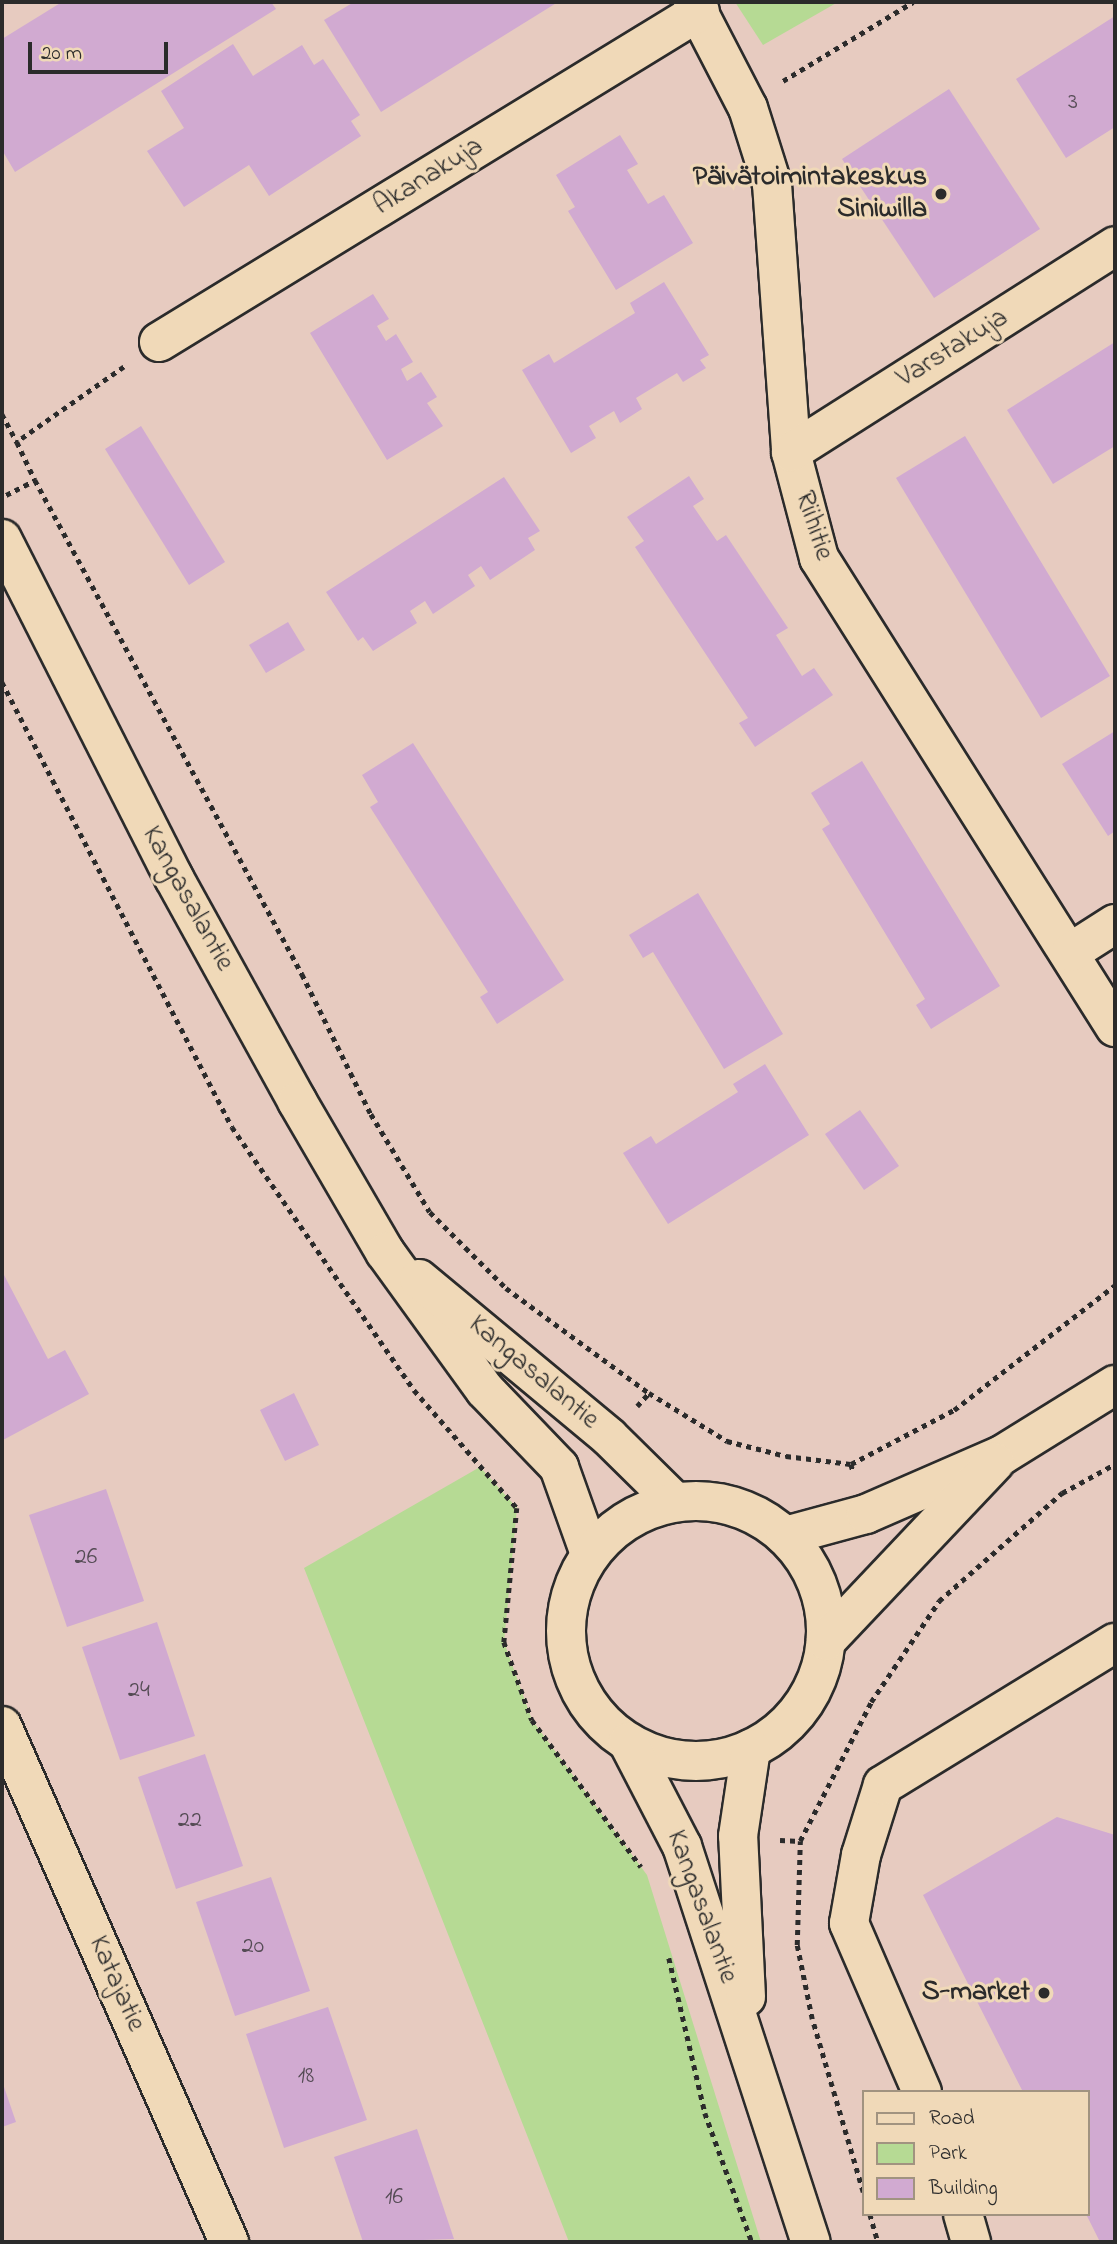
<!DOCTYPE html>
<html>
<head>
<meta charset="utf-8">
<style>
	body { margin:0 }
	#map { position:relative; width:1117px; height:2244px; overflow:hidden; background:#e7cbc0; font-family:"Indie Flower",sans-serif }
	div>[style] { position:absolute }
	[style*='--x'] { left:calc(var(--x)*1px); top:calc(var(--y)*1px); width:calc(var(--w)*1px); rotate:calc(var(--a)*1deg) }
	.green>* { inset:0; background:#b6da94 }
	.building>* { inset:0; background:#d1aad1 }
	.path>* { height:4.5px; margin-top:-2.25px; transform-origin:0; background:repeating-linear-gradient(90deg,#2b2b2b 0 5px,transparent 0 10px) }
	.roads { filter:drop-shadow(2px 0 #2b2b2b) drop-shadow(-2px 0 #2b2b2b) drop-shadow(0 2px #2b2b2b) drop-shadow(0 -2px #2b2b2b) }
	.minor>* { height:38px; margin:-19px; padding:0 19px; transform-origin:19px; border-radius:19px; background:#f0d9b8 }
	.major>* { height:38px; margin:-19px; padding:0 19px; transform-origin:19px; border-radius:19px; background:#f0d9b8 }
	.major>.ring { margin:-19px; padding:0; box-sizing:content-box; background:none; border:38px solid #f0d9b8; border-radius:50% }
	.dots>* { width:19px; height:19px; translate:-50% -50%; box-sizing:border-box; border:4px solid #f0d9b8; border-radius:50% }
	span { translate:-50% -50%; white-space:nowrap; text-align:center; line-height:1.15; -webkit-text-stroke:6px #f0d9b8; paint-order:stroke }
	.number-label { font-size:24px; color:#544b54 }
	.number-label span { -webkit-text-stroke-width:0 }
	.street-label { font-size:28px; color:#2b2b2b }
	.poi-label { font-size:28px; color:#2b2b2b; font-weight:700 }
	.right { translate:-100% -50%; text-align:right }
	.frame { position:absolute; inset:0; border:4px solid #2b2b2b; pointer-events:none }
	.legend { position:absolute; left:862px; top:2090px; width:228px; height:126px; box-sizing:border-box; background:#f0d9b8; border:2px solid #a19380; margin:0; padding:9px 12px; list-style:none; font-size:21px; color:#2b2b2b }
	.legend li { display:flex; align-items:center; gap:14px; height:35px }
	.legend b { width:35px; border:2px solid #a19380 }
	.scale { position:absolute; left:28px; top:42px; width:140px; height:32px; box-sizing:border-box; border:4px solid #2b2b2b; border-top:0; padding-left:9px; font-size:21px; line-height:24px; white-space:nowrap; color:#2b2b2b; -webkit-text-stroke:5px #f0d9b8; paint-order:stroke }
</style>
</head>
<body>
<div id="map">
	<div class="green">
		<i style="clip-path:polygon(735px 2px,838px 2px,763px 45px)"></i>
		<i style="clip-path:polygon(480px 1467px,517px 1508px,504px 1642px,532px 1720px,647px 1875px,761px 2242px,569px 2242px,304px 1568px)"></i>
	</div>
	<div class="building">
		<i style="clip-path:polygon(62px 2px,271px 2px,276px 9px,15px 172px,2px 150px,2px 39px)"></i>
		<i style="clip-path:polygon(354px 2px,558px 2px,381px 112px,324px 20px)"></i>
		<i style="clip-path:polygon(1115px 16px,1115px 127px,1066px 158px,1016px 79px)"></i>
		<i style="clip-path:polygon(233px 44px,253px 76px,302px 45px,314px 65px,323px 59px,360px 115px,351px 121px,361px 136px,269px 196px,249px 165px,184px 207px,147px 151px,184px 128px,161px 91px)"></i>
		<i style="clip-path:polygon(949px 89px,1040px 229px,934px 298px,842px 159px)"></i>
		<i style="clip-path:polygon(620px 135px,638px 164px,627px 170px,648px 204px,664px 195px,693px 243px,616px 290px,568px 211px,575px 207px,556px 175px)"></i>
		<i style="clip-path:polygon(664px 282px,709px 355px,700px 360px,706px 368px,683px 382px,677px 373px,636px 398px,642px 409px,620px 423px,614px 411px,589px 426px,596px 438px,571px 453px,522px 370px,549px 354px,554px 363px,635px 313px,630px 303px)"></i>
		<i style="clip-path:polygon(373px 294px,389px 319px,377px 326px,386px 341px,396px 334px,413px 362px,401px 369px,407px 381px,421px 372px,437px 397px,427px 403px,443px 426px,387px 460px,310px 333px)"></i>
		<i style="clip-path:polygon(1115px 342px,1115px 446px,1053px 484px,1007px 410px)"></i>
		<i style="clip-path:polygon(141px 426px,225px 562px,189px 585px,105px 449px)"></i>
		<i style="clip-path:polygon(965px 436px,1110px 676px,1041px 718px,896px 478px)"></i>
		<i style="clip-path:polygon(689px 476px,704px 499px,693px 506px,717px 541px,726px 535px,788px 628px,776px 635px,802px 676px,814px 668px,833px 695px,755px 747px,739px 723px,748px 718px,635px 547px,644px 541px,627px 517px)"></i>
		<i style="clip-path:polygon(504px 477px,540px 531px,528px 538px,535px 550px,490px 580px,481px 566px,468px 575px,475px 586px,433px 614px,425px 601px,410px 611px,417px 623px,373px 651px,363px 637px,358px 641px,326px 592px)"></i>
		<i style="clip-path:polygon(288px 622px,305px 650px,266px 673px,249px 645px)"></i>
		<i style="clip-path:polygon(1115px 731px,1115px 831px,1108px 836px,1062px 764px)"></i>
		<i style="clip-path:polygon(413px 743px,564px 980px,497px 1024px,480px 997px,488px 992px,370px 807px,378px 802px,362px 775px)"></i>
		<i style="clip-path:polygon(862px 761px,1000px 986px,931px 1029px,916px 1005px,925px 999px,822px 829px,830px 824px,811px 793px)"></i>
		<i style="clip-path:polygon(698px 893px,783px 1034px,724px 1069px,653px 952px,643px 958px,629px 935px)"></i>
		<i style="clip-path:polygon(765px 1064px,809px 1135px,668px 1224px,623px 1153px,651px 1136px,656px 1144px,738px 1092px,733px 1084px)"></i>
		<i style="clip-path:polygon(860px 1110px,899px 1166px,864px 1190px,825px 1134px)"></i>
		<i style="clip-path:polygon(4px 1275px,48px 1359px,65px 1350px,89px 1394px,3px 1440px)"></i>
		<i style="clip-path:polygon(294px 1393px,319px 1445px,285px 1461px,260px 1410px)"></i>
		<i style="clip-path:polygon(106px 1489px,144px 1601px,67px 1627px,29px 1515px)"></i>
		<i style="clip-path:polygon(157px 1622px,195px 1736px,120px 1760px,82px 1647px)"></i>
		<i style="clip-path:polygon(205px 1754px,243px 1866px,176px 1889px,138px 1777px)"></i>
		<i style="clip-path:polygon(1057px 1817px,1115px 1835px,1115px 2242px,1100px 2242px,1086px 2214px,1087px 2092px,1023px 2092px,923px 1895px)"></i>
		<i style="clip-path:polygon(271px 1877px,310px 1991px,235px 2016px,196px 1902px)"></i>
		<i style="clip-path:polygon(328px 2007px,367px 2120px,284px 2148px,246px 2034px)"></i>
		<i style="clip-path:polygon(2px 2081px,16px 2122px,2px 2127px)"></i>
		<i style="clip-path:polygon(417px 2129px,454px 2239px,363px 2242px,334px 2157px)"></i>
	</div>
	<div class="path">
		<i style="--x:783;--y:81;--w:152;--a:-31.3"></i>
		<i style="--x:124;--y:367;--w:131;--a:145"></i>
		<i style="--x:17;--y:442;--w:42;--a:64.7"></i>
		<i style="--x:35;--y:480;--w:562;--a:61.61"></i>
		<i style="--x:302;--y:974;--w:156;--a:63.8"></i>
		<i style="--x:371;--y:1114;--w:114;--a:59"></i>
		<i style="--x:430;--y:1212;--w:107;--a:45"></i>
		<i style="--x:506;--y:1288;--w:177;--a:36.3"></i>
		<i style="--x:2;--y:414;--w:32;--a:62"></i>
		<i style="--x:6;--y:495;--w:33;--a:-27"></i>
		<i style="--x:2;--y:682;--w:501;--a:62.67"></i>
		<i style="--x:232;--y:1127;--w:320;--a:55.3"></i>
		<i style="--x:414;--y:1390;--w:157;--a:48.9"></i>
		<i style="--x:517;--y:1508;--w:135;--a:95.5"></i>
		<i style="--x:504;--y:1642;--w:83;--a:70.3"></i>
		<i style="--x:532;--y:1720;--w:183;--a:53.4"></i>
		<i style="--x:637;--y:1406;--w:18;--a:-47"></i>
		<i style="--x:649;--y:1393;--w:92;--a:31.6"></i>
		<i style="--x:727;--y:1441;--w:61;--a:14.3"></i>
		<i style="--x:786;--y:1456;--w:65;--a:7"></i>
		<i style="--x:851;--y:1464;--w:7;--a:74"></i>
		<i style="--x:851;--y:1464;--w:116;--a:-27.7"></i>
		<i style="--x:954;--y:1410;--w:204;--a:-37.8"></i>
		<i style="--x:780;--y:1840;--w:20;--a:3"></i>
		<i style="--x:669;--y:1958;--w:159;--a:76.9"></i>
		<i style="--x:705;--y:2113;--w:137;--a:70"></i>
		<i style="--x:863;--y:2192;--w:180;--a:-106.4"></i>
		<i style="--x:812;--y:2019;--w:76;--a:-101.5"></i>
		<i style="--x:797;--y:1945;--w:104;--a:-88.3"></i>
		<i style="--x:800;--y:1841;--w:156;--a:-62.9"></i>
		<i style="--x:871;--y:1702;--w:122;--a:-56"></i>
		<i style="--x:939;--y:1601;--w:164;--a:-41.3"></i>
		<i style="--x:1062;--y:1493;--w:60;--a:-28.7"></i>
		<i style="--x:870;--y:2214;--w:29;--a:74"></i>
	</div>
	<div class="roads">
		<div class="minor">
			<i style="--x:693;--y:2;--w:119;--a:62.6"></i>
			<i style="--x:748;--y:108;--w:80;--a:72.5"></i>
			<i style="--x:772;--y:184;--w:269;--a:85.9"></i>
			<i style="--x:791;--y:452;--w:110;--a:75.2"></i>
			<i style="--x:819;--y:558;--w:555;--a:57.74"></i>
			<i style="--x:159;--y:342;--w:634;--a:-31.46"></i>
			<i style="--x:791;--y:452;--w:384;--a:-32.4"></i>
			<i style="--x:1071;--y:952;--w:52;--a:-32.5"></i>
			<i style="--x:2;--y:1726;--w:564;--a:66.25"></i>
			<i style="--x:922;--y:2092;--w:184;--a:-113.4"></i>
			<i style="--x:849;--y:1923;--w:69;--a:-80"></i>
			<i style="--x:861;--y:1855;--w:73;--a:-72.6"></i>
			<i style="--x:883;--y:1785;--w:272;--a:-31.5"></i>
			<i style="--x:963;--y:2214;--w:29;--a:74"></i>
		</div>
		<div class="major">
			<i style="--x:2;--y:539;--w:380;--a:63.1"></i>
			<i style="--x:174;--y:878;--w:255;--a:61.1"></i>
			<i style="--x:297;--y:1101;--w:175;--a:59.8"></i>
			<i style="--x:385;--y:1252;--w:170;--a:54.1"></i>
			<i style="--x:485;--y:1390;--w:107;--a:46.1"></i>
			<i style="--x:559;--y:1467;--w:92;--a:70.4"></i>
			<i style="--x:419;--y:1279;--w:247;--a:39.7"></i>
			<i style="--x:609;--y:1437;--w:93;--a:44.6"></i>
			<i class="ring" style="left:566px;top:1501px;width:222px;height:222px"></i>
			<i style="--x:785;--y:1536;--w:84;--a:-15.2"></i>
			<i style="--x:866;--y:1514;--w:148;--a:-23.5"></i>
			<i style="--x:1002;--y:1455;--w:133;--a:-31.8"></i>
			<i style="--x:826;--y:1641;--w:246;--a:-46.6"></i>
			<i style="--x:628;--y:1742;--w:117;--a:62.6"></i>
			<i style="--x:682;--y:1846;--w:416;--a:72"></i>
			<i style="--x:746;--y:1997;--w:161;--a:-92.8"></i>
			<i style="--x:738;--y:1836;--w:88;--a:-81.5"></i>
		</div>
	</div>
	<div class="dots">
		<i style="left:941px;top:194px;background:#2b2b2b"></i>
		<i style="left:1044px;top:1993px;background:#2b2b2b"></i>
	</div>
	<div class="number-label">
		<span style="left:1073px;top:103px">3</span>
		<span style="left:86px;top:1558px">26</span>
		<span style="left:139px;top:1691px">24</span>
		<span style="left:190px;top:1821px">22</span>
		<span style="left:253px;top:1947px">20</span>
		<span style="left:306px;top:2077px">18</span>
		<span style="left:394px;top:2198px">16</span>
	</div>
	<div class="street-label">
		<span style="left:429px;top:177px;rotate:-32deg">Akanakuja</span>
		<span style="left:953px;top:349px;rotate:-32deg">Varstakuja</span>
		<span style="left:813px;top:526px;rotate:72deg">Riihitie</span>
		<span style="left:187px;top:899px;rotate:61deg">Kangasalantie</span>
		<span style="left:533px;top:1373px;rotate:40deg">Kangasalantie</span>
		<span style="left:701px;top:1907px;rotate:70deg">Kangasalantie</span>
		<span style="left:116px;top:1984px;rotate:66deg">Katajatie</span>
	</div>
	<div class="poi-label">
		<span class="right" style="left:927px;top:194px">Päivätoimintakeskus<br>Siniwilla</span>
		<span class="right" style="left:1030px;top:1993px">S-market</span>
	</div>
	<div class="frame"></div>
	<ul class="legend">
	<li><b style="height:9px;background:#f0d9b8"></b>Road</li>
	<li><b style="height:19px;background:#b6da94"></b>Park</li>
	<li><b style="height:19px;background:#d1aad1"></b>Building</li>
	</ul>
	<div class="scale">20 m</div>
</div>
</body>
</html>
